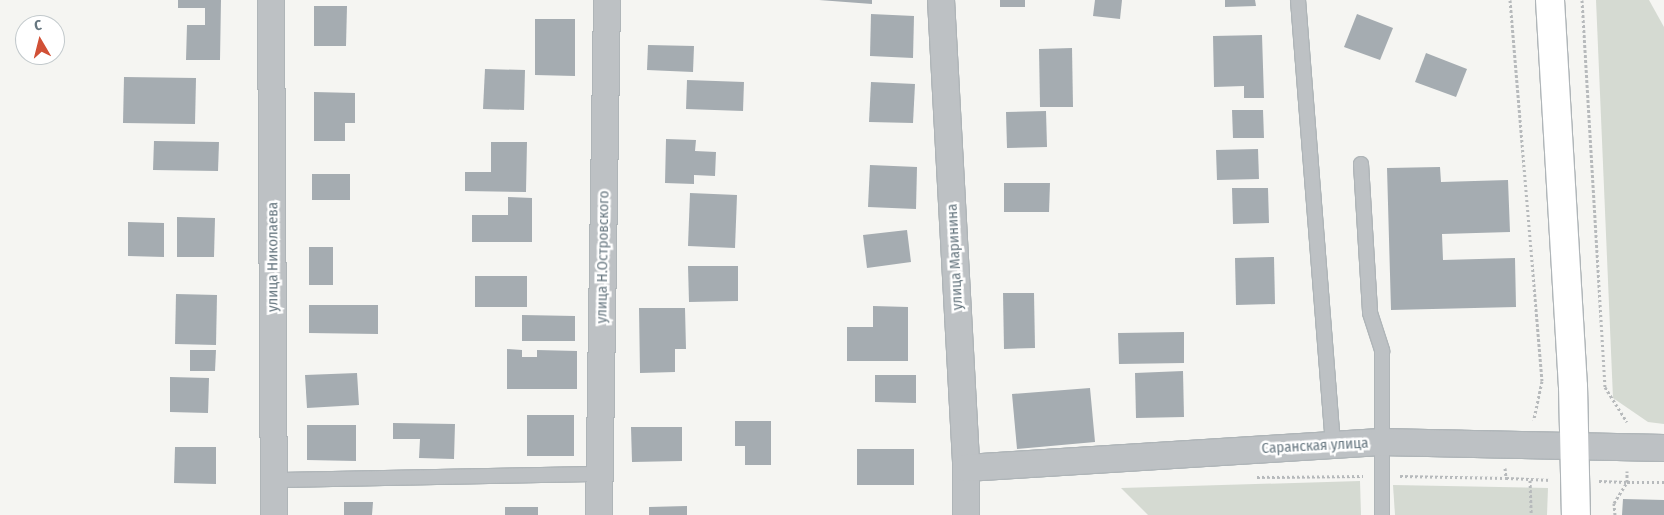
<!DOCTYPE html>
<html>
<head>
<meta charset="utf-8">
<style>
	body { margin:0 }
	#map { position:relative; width:1664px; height:515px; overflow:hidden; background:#f5f5f2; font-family:"Fira Sans Condensed",sans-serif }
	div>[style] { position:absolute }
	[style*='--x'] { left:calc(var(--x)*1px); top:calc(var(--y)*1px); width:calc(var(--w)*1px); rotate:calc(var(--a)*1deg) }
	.green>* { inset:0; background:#d5dad2 }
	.building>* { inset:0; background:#a5acb1 }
	.path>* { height:3px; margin-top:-1.5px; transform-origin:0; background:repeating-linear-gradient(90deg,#b7babc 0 2.5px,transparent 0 5px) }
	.roads { filter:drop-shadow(1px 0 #afb5b8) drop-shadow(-1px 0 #afb5b8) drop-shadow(0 1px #afb5b8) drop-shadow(0 -1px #afb5b8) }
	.lane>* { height:14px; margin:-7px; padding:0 7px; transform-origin:7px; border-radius:7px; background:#bdc1c4 }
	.street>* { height:26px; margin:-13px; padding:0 13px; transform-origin:13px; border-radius:13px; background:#bdc1c4 }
	.secondary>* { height:28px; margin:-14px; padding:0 14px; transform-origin:14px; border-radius:14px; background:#fff }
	span { translate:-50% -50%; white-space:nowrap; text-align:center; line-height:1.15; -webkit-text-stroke:5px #fff; paint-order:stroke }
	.street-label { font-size:15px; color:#677780 }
	.north { position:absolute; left:15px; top:15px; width:50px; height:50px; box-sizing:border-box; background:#fff; border:1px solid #c2c9cc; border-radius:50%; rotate:352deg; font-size:14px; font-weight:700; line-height:20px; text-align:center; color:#677780 }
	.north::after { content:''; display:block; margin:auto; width:18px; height:22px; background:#d15036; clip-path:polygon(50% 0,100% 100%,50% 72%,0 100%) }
</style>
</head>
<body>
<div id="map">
	<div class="green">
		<i style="clip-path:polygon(1596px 0,1649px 0,1664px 27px,1664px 424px,1648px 422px,1613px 398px)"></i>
		<i style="clip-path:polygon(1360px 481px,1361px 515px,1148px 515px,1121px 488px)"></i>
		<i style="clip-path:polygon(1393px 485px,1548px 488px,1547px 515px,1395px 515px)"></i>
	</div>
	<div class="building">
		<i style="clip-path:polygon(178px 0,221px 0,220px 60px,186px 60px,187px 25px,205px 25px,205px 8px,178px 8px)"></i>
		<i style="clip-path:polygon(819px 0,872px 0,872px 4px)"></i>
		<i style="clip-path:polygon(1000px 0,1025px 0,1025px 7px,1000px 7px)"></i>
		<i style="clip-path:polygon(1095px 0,1122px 0,1120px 19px,1093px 16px)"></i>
		<i style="clip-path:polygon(1225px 0,1255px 0,1256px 6px,1225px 7px)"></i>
		<i style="clip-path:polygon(314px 6px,347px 6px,346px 46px,314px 46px)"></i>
		<i style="clip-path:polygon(871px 14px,914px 16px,913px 58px,870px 56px)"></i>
		<i style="clip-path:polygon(1357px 14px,1393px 28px,1380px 60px,1344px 47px)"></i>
		<i style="clip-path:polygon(535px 19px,575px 19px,575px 76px,535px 75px)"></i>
		<i style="clip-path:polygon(1262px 35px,1264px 98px,1244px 98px,1244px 86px,1214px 87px,1213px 36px)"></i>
		<i style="clip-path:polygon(648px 45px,694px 46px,693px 72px,647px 70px)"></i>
		<i style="clip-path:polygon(1072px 48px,1073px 107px,1040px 107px,1039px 49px)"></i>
		<i style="clip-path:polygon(1426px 53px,1467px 69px,1456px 97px,1415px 82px)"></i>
		<i style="clip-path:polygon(485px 69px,525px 70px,524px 110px,483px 109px)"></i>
		<i style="clip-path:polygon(124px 77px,196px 78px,195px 124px,123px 123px)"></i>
		<i style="clip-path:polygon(687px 80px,744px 82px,743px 111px,686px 109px)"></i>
		<i style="clip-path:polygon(871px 82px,915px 84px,913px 123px,869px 122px)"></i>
		<i style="clip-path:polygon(314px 92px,355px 93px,355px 123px,345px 123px,345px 141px,314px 141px)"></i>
		<i style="clip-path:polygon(1232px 110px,1263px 110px,1264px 138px,1233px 138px)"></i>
		<i style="clip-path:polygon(1046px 111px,1047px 147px,1007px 148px,1006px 112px)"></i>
		<i style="clip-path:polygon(666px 139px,696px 140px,695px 151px,716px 152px,715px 176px,694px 175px,694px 184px,665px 183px)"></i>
		<i style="clip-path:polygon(154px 141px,219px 142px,218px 171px,153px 170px)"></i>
		<i style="clip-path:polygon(491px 142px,527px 142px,526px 192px,465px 191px,465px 172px,491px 172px)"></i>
		<i style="clip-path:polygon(1258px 149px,1259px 179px,1217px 180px,1216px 150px)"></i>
		<i style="clip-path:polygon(870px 165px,917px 167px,916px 209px,868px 207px)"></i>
		<i style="clip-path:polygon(1440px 167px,1441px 182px,1508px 180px,1510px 232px,1442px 234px,1443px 260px,1515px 258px,1516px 307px,1391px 310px,1387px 168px)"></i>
		<i style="clip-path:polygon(312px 174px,350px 174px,350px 200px,312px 200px)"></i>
		<i style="clip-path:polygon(1004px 183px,1050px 183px,1049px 212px,1004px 212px)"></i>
		<i style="clip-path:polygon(1232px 188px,1268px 188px,1269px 223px,1233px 224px)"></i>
		<i style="clip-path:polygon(690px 193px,737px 195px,735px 248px,688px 246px)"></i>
		<i style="clip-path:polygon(508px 197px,532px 198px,532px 242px,472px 242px,472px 215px,508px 215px)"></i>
		<i style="clip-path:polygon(177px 217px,215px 218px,214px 257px,177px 257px)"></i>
		<i style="clip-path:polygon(128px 222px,164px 223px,164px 257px,128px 256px)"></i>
		<i style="clip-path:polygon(907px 230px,911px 262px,867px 268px,863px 235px)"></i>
		<i style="clip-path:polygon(309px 247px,333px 247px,333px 285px,309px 285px)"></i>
		<i style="clip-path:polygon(1274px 257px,1275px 304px,1236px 305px,1235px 258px)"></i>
		<i style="clip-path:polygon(688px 266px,738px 266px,738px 301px,689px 302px)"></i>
		<i style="clip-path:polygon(475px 276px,527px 276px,527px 307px,475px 307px)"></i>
		<i style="clip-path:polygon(1003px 293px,1034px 293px,1035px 348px,1004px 349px)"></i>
		<i style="clip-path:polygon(176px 294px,217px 295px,216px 345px,175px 344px)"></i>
		<i style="clip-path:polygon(309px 305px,378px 305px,378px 334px,309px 333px)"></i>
		<i style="clip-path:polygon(873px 306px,908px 307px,908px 361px,847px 361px,847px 327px,873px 327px)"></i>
		<i style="clip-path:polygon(639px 308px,685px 308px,686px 349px,675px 349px,675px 372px,640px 373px)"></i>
		<i style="clip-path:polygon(522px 315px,575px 316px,575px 341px,522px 341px)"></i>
		<i style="clip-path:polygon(1184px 332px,1184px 363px,1119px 364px,1118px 333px)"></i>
		<i style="clip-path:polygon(507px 349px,522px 350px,522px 357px,537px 357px,537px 350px,577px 351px,577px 389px,507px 389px)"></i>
		<i style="clip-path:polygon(190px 350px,216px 350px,215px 371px,190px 371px)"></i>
		<i style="clip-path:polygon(1183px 371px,1184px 417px,1136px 418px,1135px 373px)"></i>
		<i style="clip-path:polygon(357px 373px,359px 405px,307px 408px,305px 375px)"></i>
		<i style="clip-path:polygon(875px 375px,916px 375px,916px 403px,875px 402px)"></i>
		<i style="clip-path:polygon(170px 377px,209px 378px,208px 413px,170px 412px)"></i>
		<i style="clip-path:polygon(1090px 388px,1095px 442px,1017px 449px,1012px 394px)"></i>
		<i style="clip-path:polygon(527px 415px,574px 415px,574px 456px,527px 456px)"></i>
		<i style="clip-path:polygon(735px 421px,771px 421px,771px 465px,745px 465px,745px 446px,735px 446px)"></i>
		<i style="clip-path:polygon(393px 423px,455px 424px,454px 459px,419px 458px,420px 439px,393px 439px)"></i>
		<i style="clip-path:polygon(307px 425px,356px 425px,356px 461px,307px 460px)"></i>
		<i style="clip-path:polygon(631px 427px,682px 427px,682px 461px,632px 462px)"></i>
		<i style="clip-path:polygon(175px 447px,216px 447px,216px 484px,174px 483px)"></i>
		<i style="clip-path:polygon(857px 449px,914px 449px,914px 485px,857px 485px)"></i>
		<i style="clip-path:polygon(1623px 499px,1664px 500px,1664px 515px,1622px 515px)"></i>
		<i style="clip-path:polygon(344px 502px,373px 502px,372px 515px,344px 515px)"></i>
		<i style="clip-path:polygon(687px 506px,687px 515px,649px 515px,649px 507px)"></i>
		<i style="clip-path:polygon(505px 507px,538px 507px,538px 515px,505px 515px)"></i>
	</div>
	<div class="path">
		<i style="--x:1510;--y:0;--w:382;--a:85.2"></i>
		<i style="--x:1542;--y:381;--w:40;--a:102"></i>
		<i style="--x:1582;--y:0;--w:388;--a:86.6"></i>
		<i style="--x:1605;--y:387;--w:41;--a:57.8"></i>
		<i style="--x:1505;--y:468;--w:10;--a:84"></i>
		<i style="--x:1506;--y:478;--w:45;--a:2.5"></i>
		<i style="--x:1400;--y:476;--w:106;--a:1.1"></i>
		<i style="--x:1257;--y:477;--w:106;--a:-0.5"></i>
		<i style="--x:1530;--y:480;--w:35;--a:88"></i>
		<i style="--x:1599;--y:481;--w:28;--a:2"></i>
		<i style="--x:1627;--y:482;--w:11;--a:-90"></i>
		<i style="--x:1615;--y:515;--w:12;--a:-95"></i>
		<i style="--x:1614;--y:503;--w:25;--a:-58"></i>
		<i style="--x:1627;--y:482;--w:37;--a:0"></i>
	</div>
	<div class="roads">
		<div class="lane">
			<i style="--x:1298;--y:0;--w:445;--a:85.5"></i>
			<i style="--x:1361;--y:164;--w:149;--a:86.5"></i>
			<i style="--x:1370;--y:313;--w:40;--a:72"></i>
			<i style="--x:1382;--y:351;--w:164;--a:90"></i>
			<i style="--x:274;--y:480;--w:325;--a:-1.1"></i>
		</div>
		<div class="street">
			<i style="--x:271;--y:0;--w:515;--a:89.67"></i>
			<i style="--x:941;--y:0;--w:469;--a:86.9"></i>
			<i style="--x:966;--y:468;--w:47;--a:90"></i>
			<i style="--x:966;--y:468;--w:415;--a:-3.6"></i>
			<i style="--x:1380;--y:442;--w:284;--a:1.2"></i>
			<i style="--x:599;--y:515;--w:515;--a:-89.11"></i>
		</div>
		<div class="secondary">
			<i style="--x:1550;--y:0;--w:387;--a:86.6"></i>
			<i style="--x:1573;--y:386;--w:129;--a:88.7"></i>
		</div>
	</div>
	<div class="street-label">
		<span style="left:273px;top:257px;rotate:-90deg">улица Николаева</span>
		<span style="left:603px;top:257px;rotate:-89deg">улица Н.Островского</span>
		<span style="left:955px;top:257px;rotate:-93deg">улица Маринина</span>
		<span style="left:1315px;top:446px;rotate:-3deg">Саранская улица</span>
	</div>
	<div class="north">С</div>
</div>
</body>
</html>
